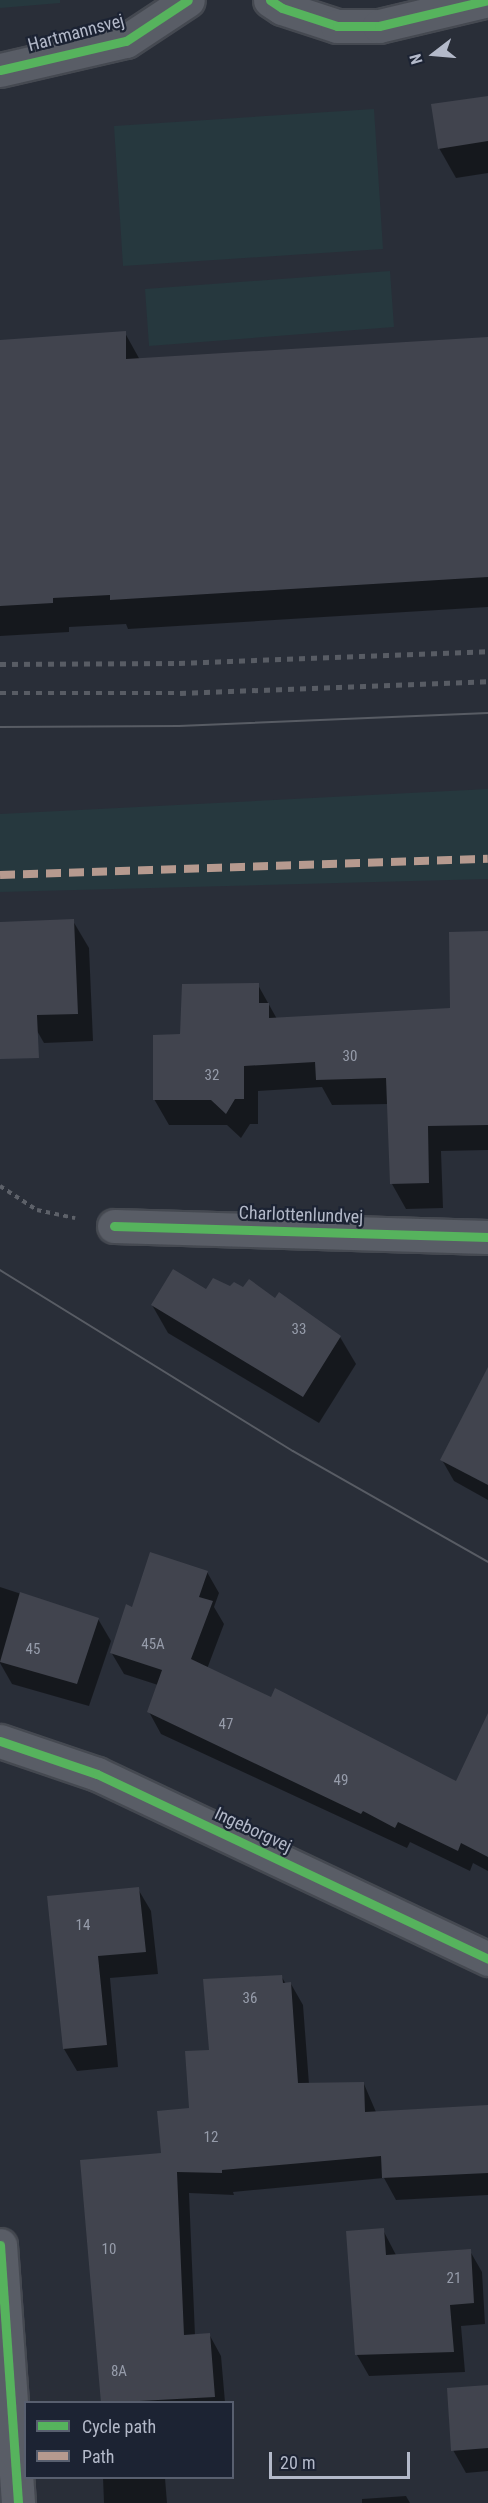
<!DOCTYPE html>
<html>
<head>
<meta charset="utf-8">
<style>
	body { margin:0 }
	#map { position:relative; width:488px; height:2503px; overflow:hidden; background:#292e38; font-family:"Roboto Condensed",sans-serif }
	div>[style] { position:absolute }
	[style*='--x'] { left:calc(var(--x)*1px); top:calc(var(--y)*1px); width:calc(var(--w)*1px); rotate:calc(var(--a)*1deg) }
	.green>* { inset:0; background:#26383e }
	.shadow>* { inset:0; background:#0007 }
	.building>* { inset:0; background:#41444e }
	.path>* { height:4px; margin-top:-2px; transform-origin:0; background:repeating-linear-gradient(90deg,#5d6169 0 4.5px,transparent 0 9px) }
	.roads { filter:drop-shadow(2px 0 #454951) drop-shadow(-2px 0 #454951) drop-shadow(0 2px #454951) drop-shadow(0 -2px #454951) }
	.minor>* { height:33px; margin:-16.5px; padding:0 16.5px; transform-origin:16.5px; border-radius:16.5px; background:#595d66 }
	.tertiary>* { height:33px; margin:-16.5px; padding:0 16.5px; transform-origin:16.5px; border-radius:16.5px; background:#595d66 }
	.tram>* { height:1.5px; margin:-0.75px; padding:0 0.75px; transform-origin:0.75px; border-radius:0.75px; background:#585c64 }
	.rail>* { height:4.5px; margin-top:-2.25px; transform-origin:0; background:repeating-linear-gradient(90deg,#585c64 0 6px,transparent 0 12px) }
	.quiet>* { height:8px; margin-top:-4px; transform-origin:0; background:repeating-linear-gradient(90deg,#b69a8f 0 15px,transparent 0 23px) }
	.cycleway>* { height:9px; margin:-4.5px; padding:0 4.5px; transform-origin:4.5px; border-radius:4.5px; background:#56b35d }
	span { translate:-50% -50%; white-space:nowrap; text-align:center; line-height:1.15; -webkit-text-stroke:4.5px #1c2333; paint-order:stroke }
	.number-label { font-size:15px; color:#969caa }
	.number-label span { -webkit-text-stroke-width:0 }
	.street-label { font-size:18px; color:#b3b9c9 }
	.legend { position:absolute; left:24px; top:2401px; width:210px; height:78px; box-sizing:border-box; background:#1c2333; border:2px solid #585f6f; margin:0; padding:8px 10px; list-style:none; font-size:18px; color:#b3b9c9 }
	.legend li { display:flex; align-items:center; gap:12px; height:30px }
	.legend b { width:30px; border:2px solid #585f6f }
	.north { position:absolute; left:404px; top:24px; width:60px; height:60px; -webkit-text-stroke:4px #1c2333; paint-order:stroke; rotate:254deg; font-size:16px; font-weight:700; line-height:24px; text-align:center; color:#b3b9c9 }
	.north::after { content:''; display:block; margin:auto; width:21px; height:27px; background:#b3b9c9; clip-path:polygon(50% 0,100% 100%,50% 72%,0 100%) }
	.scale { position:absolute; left:269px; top:2452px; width:141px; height:27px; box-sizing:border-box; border:3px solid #b3b9c9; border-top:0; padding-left:8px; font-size:18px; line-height:21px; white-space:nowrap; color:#b3b9c9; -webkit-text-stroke:4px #1c2333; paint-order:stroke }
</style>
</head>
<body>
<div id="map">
	<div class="green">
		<i style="clip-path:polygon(0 0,60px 0,60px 3px,0 8px)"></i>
		<i style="clip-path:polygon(374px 109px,383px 249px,123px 266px,114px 126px)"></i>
		<i style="clip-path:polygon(390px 271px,394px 327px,149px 346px,145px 289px)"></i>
		<i style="clip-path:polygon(488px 789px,488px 879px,0 892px,0 814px)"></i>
	</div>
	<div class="shadow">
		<i style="clip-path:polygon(488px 97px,488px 173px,456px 178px,439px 148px)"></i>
		<i style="clip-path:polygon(125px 333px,140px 360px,488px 339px,488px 607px,128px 629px,126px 624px,69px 627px,69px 632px,0 636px,0 341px)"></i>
		<i style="clip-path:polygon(73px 921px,89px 948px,93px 1041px,44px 1043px,28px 1015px)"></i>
		<i style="clip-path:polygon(488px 932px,488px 1150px,441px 1151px,443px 1208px,406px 1209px,392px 1184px,389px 1104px,332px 1105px,322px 1087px,258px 1091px,258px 1124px,250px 1124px,241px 1138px,227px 1125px,169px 1125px,154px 1099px,181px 1035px,258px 985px,277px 1019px,452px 1009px)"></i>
		<i style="clip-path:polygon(243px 1289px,276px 1300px,340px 1337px,356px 1364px,319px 1423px,168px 1333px,152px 1305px,206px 1291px)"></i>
		<i style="clip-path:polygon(488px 1401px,488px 1500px,454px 1481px,442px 1460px)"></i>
		<i style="clip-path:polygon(207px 1572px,219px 1593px,214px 1607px,224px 1624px,207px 1669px,457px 1783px,488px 1768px,488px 1871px,473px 1863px,470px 1871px,410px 1842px,407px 1848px,161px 1734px,149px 1712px,158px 1685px,124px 1674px,111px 1652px,133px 1609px)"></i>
		<i style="clip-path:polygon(0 1587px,98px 1619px,111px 1641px,89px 1706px,12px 1684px,0 1663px)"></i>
		<i style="clip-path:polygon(138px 1889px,151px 1911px,158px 1974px,110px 1978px,118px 2067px,77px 2071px,64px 2049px,49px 1898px)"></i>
		<i style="clip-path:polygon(281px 1976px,286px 1984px,291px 1984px,303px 2005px,309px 2084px,364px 2084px,376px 2112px,488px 2106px,488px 2195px,396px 2200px,384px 2178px,233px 2192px,234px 2195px,189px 2193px,195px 2335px,209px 2334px,221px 2356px,225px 2402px,102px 2402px,163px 2155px,191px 2110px,211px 2051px)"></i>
		<i style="clip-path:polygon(383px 2230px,396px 2255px,470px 2251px,482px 2272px,485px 2324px,461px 2326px,465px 2372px,369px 2376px,357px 2355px,347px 2233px)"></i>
		<i style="clip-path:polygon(488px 2387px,488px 2471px,466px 2473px,453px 2450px)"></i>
		<i style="clip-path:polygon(103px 2478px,165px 2478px,167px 2503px,104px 2503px)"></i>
		<i style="clip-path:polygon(406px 2496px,410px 2503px,362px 2503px,362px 2499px)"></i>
	</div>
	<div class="building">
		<i style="clip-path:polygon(488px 96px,488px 141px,438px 149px,431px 104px)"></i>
		<i style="clip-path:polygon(126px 331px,126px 359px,488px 337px,488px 577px,110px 600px,110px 595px,53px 598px,53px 603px,0 606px,0 340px)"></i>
		<i style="clip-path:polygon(74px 919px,78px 1014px,37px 1015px,39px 1058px,0 1059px,0 922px)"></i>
		<i style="clip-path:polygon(488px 931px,488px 1125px,428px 1126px,429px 1183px,390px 1184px,386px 1078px,316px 1080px,315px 1062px,244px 1066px,244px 1099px,235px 1099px,226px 1114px,211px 1100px,153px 1100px,153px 1035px,180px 1034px,182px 984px,259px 983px,259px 1003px,269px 1003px,269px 1018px,450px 1008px,449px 932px)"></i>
		<i style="clip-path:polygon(173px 1269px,206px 1289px,213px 1278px,230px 1286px,234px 1282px,243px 1287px,249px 1279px,275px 1298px,279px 1292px,341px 1336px,303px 1397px,151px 1305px)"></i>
		<i style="clip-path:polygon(488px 1367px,488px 1485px,440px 1460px)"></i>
		<i style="clip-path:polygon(150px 1552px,208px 1571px,199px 1597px,213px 1601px,191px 1659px,271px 1697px,275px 1688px,456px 1781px,488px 1713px,488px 1857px,461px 1843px,458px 1851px,398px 1822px,395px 1828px,363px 1811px,361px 1814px,147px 1712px,162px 1670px,110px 1653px,126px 1604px,132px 1607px)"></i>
		<i style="clip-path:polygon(20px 1592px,99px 1618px,77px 1684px,0 1662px)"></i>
		<i style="clip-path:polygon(139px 1887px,146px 1952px,98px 1956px,107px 2045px,63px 2049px,47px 1896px)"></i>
		<i style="clip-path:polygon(282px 1975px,283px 1983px,291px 1982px,298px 2083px,364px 2082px,365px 2112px,488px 2105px,488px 2173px,382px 2178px,381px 2156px,222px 2170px,222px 2173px,177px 2172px,184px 2335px,210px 2333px,215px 2397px,101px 2403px,80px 2160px,161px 2153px,157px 2111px,189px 2108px,185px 2051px,209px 2050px,203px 1979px)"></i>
		<i style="clip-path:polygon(384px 2228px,386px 2255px,471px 2249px,474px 2303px,450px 2305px,454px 2352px,355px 2355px,346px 2231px)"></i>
		<i style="clip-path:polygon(488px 2385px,488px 2448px,451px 2451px,447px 2388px)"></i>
	</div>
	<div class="path">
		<i style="--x:0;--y:1186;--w:44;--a:33"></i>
		<i style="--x:37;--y:1210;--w:39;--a:12"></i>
	</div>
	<div class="roads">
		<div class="minor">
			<i style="--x:0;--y:70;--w:129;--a:-13"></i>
			<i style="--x:126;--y:41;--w:74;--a:-33.5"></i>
			<i style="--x:114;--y:1226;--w:374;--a:1.7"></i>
			<i style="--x:0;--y:1741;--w:102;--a:18.8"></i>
			<i style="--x:97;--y:1774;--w:433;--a:25.3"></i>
			<i style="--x:0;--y:2245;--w:259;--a:86"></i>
		</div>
		<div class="tertiary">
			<i style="--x:270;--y:0;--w:14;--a:34"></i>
			<i style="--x:282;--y:8;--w:58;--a:18.1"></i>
			<i style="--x:337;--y:26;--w:42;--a:0"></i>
			<i style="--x:379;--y:26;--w:112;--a:-13.4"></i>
		</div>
	</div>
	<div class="tram">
		<i style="--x:0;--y:727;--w:179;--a:-0.3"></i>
		<i style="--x:179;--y:726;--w:309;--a:-2.4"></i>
		<i style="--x:0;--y:1270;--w:344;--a:31.7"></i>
		<i style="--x:293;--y:1451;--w:224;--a:29.6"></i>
	</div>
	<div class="rail">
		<i style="--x:0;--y:664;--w:179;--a:-0.3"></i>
		<i style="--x:179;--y:663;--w:309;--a:-2.2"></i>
		<i style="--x:0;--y:693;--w:180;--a:0"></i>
		<i style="--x:180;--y:693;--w:308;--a:-2.2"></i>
	</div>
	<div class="quiet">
		<i style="--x:0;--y:875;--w:488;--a:-1.9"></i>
	</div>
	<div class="cycleway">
		<i style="--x:270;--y:0;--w:14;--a:34"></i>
		<i style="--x:282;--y:8;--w:58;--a:18.1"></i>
		<i style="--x:337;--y:26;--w:42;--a:0"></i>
		<i style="--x:379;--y:26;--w:112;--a:-13.4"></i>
		<i style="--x:0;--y:70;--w:129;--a:-13"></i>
		<i style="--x:126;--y:41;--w:74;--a:-33.5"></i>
		<i style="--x:114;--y:1226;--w:374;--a:1.7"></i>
		<i style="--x:0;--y:1741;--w:102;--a:18.8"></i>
		<i style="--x:97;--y:1774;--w:433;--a:25.3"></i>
		<i style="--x:0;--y:2245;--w:259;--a:86"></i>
	</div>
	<div class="number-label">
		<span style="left:350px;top:1057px">30</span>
		<span style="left:212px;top:1076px">32</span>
		<span style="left:299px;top:1330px">33</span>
		<span style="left:153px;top:1645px">45A</span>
		<span style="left:33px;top:1650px">45</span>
		<span style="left:226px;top:1725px">47</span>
		<span style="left:341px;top:1781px">49</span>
		<span style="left:83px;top:1926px">14</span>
		<span style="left:250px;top:1999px">36</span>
		<span style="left:211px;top:2138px">12</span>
		<span style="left:109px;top:2250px">10</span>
		<span style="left:454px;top:2279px">21</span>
		<span style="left:119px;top:2372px">8A</span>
	</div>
	<div class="street-label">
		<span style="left:76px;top:33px;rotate:-15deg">Hartmannsvej</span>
		<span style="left:301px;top:1215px;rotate:2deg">Charlottenlundvej</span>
		<span style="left:253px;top:1830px;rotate:25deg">Ingeborgvej</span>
	</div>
	<ul class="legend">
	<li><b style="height:8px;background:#56b35d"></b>Cycle path</li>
	<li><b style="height:8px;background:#b69a8f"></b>Path</li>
	</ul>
	<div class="north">N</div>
	<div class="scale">20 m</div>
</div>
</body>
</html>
